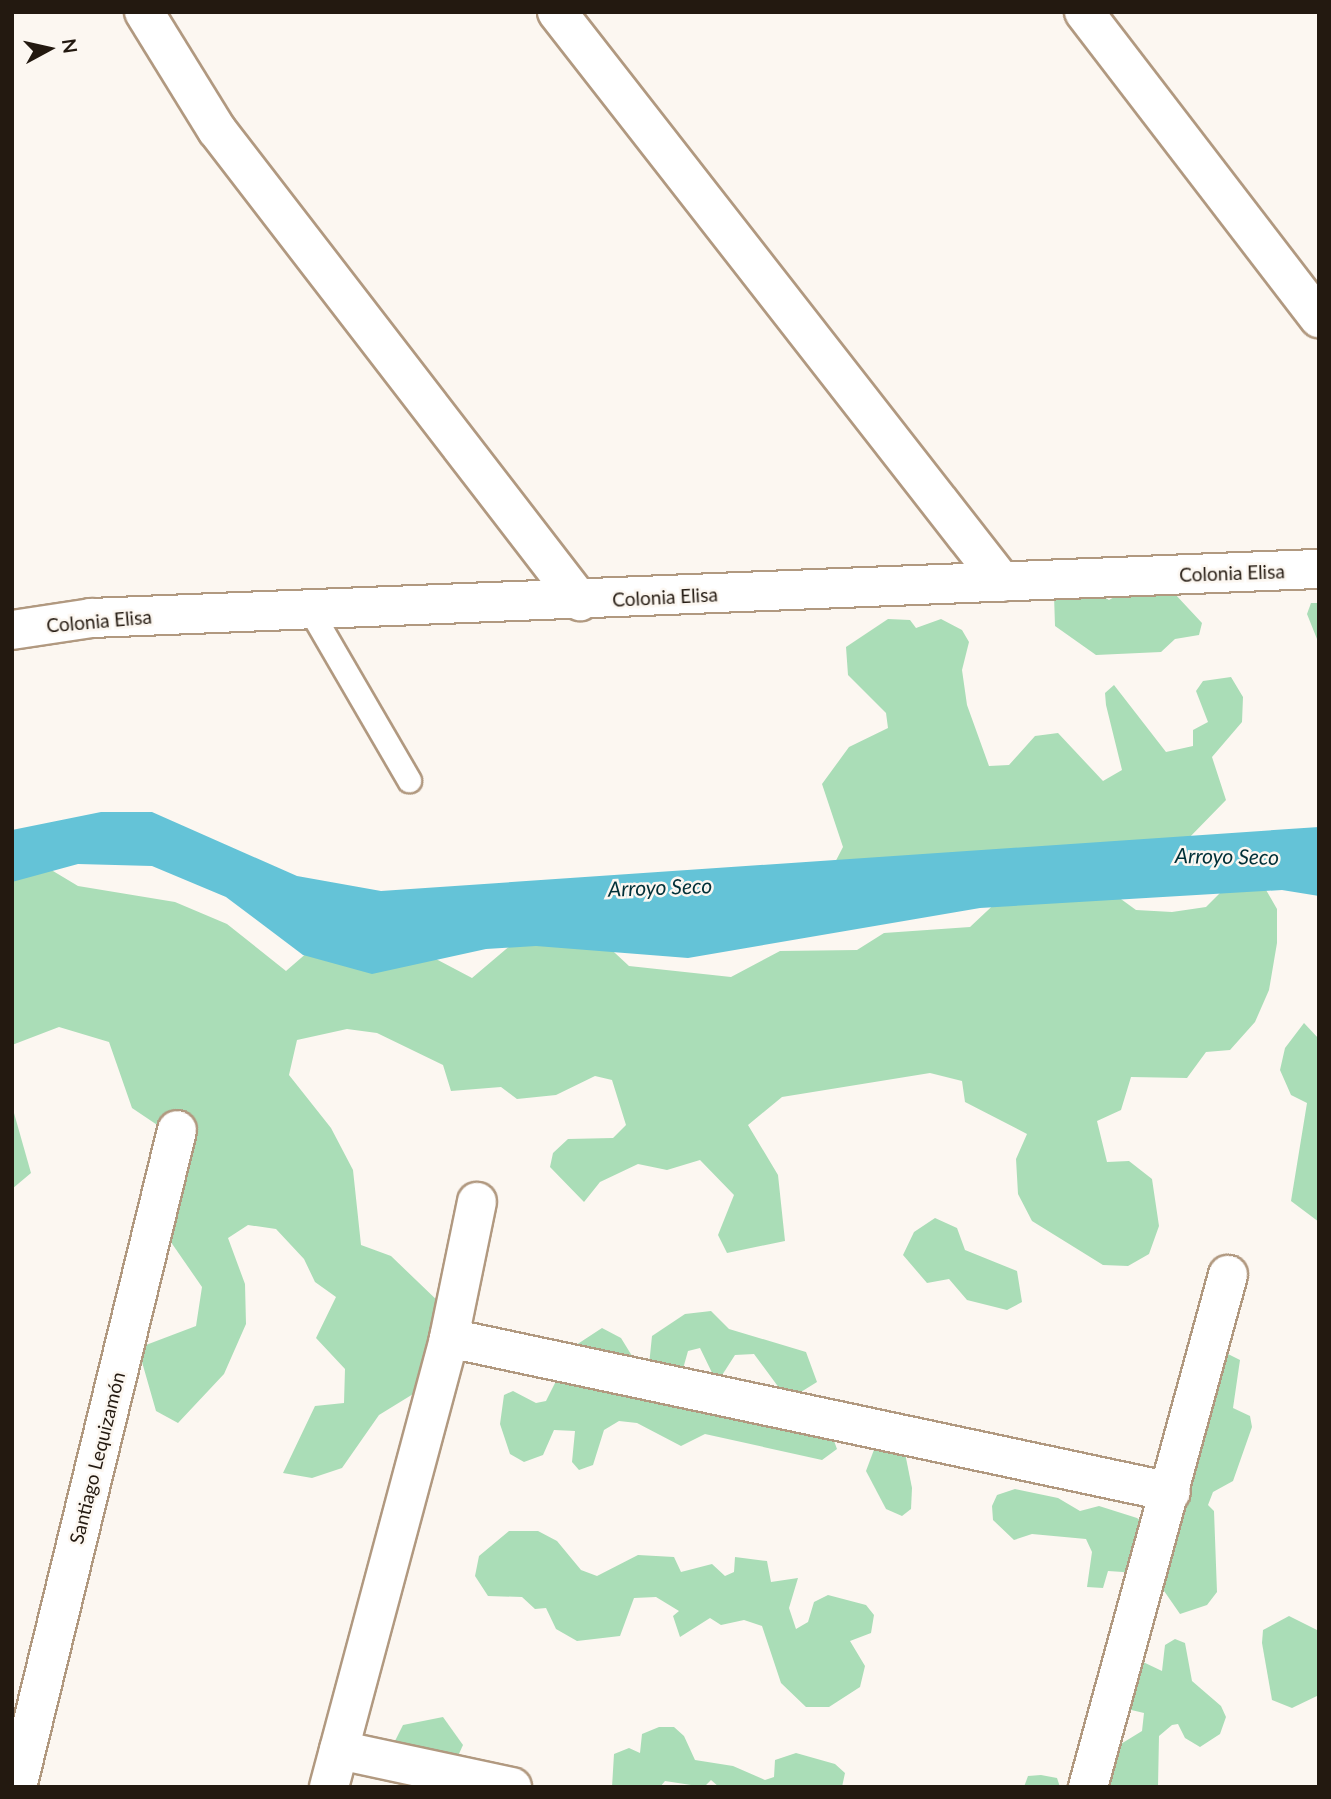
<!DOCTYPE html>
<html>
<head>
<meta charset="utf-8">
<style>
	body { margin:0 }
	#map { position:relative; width:1331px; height:1799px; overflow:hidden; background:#fcf7f1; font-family:Lato,sans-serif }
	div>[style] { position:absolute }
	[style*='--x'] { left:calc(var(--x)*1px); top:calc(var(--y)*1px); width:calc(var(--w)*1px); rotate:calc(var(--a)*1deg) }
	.green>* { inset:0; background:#aaddb7 }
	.water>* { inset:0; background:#64c3d7 }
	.roads { filter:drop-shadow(2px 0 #b19980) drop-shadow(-2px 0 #b19980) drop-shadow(0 2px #b19980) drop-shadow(0 -2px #b19980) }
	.lane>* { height:23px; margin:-11.5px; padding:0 11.5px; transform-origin:11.5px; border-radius:11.5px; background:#fff }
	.street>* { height:38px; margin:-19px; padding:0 19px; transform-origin:19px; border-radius:19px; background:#fff }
	.secondary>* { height:38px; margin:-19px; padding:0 19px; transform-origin:19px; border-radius:19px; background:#fff }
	span { translate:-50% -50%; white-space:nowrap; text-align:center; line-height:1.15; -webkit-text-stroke:5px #fcf7f1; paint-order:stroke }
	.street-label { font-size:19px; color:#231910 }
	.water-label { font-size:21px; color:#003038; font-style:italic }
	.frame { position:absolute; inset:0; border:14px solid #231910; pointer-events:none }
	.north { position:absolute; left:14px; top:14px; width:70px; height:70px; -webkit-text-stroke:5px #fcf7f1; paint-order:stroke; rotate:82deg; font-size:19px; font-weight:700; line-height:28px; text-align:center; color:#231910 }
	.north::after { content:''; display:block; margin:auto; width:24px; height:32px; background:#231910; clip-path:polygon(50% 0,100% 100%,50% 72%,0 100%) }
</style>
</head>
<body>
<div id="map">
	<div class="green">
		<i style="clip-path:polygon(1123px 592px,1174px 593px,1202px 623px,1199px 635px,1175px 639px,1161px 652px,1096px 655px,1055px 626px,1054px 595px,1097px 593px,1109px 600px)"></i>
		<i style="clip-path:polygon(1311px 603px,1319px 603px,1319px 644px,1307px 614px)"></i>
		<i style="clip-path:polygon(888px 619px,910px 620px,916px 628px,941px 619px,962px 630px,969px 642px,962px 670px,967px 705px,989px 766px,1009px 765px,1035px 736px,1058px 733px,1103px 781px,1122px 770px,1106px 705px,1105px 693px,1114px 685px,1166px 752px,1193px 746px,1193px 730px,1208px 722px,1196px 691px,1203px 681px,1231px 677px,1243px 697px,1242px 722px,1212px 757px,1226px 800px,1184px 843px,829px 874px,843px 847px,822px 784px,849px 747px,888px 728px,886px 713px,848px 675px,846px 647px)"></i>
		<i style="clip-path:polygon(38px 862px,78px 886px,175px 902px,227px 924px,286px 971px,316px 945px,417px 949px,472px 978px,518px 939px,601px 940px,629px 966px,731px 977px,780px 951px,857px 950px,884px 933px,970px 927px,1003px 896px,1114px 894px,1136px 910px,1172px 912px,1206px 907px,1225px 888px,1262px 883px,1277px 909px,1277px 943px,1269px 990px,1255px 1022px,1230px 1050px,1206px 1052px,1187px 1078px,1131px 1077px,1121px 1110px,1097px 1121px,1107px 1162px,1129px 1161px,1152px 1179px,1159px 1226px,1149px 1254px,1128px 1266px,1103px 1265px,1032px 1221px,1018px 1194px,1016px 1159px,1027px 1134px,965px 1102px,962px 1081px,930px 1073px,782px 1097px,748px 1125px,778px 1175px,785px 1241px,727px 1253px,718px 1235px,734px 1195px,700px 1160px,667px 1170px,638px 1164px,600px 1182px,584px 1202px,550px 1167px,553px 1153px,568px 1139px,613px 1138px,626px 1125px,612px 1080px,595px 1076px,556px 1095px,517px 1099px,501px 1087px,451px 1091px,443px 1065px,377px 1033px,347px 1029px,297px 1040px,289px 1075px,331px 1128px,353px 1170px,361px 1245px,391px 1256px,442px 1305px,418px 1391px,379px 1415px,342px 1468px,312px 1478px,283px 1473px,315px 1406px,344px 1403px,345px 1369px,316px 1338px,336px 1297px,315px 1282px,304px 1259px,276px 1229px,248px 1225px,228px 1238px,245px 1284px,246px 1324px,224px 1374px,178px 1423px,156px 1411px,138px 1348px,196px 1326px,202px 1287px,166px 1235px,179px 1177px,193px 1149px,132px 1108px,109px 1042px,59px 1027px,12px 1045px,12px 872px)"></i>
		<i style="clip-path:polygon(1304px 1023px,1319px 1039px,1319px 1222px,1291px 1201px,1307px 1103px,1291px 1095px,1280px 1070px,1285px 1048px)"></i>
		<i style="clip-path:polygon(12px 1106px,31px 1173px,12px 1189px)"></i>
		<i style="clip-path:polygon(935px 1218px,957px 1228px,965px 1250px,1017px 1271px,1022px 1302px,1007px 1310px,967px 1300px,949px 1279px,927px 1283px,903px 1255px,914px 1232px)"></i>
		<i style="clip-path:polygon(711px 1311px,729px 1329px,806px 1352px,817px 1382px,788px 1400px,754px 1354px,735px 1355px,717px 1383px,700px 1348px,688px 1351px,681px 1376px,649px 1365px,652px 1336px,685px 1314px)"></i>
		<i style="clip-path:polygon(602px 1328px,621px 1338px,637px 1364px,734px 1413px,756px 1424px,830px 1430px,837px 1449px,822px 1460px,705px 1434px,681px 1446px,637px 1423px,619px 1421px,604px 1430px,593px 1465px,579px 1470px,572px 1462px,575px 1431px,554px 1430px,543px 1455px,524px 1462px,510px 1454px,500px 1424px,504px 1395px,513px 1391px,536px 1403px,546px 1401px,573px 1347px)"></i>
		<i style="clip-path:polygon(1224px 1352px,1240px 1360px,1233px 1408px,1250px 1416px,1252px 1427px,1233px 1481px,1213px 1492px,1208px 1505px,1214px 1511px,1217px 1592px,1207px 1605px,1180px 1614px,1162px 1588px)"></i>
		<i style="clip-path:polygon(875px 1447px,904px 1448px,912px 1488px,911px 1509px,902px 1516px,886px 1509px,866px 1471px)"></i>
		<i style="clip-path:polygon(1015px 1489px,1058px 1498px,1080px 1511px,1099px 1506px,1137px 1518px,1149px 1528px,1138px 1573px,1108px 1571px,1103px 1588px,1087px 1587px,1092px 1552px,1086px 1539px,1032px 1534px,1014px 1540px,993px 1520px,992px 1506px,997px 1495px)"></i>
		<i style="clip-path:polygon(509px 1531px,538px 1531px,557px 1541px,581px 1570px,597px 1576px,638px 1555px,674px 1557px,681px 1572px,712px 1564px,725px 1576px,734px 1572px,735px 1557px,767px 1561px,771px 1582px,798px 1578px,789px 1608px,796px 1629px,808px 1622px,814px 1602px,828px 1595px,866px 1605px,874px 1615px,871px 1633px,850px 1641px,865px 1666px,860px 1687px,829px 1707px,806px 1707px,781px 1683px,762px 1626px,744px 1620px,721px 1625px,710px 1618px,680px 1637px,673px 1616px,679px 1611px,656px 1597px,634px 1598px,620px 1636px,577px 1641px,556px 1629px,546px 1608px,535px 1609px,522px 1597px,488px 1596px,475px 1576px,479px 1556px)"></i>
		<i style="clip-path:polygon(1289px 1616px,1319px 1631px,1319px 1695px,1292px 1708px,1272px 1700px,1262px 1643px,1263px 1630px)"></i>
		<i style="clip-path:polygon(1175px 1639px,1185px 1643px,1192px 1681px,1221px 1706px,1226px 1717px,1220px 1734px,1200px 1747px,1185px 1738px,1178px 1724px,1172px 1725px,1159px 1736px,1158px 1787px,1094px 1787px,1116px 1747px,1142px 1731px,1144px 1713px,1123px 1708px,1141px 1661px,1162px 1671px,1165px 1645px)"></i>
		<i style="clip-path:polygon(443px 1717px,463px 1745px,453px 1767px,393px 1745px,403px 1725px)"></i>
		<i style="clip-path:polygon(659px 1727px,674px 1727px,684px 1736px,695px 1760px,733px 1766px,765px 1780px,774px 1777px,775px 1760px,796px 1753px,835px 1764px,845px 1773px,842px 1787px,719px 1787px,711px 1780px,704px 1787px,665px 1781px,660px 1787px,612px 1787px,614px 1754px,629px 1748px,640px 1753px,642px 1734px)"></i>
		<i style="clip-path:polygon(1041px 1775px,1057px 1778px,1060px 1787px,1024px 1787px,1028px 1776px)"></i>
	</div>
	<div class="water">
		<i style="clip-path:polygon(101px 812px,152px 812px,297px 876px,381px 891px,1319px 827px,1319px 896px,1282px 890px,980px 908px,688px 958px,536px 946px,486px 949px,372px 974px,303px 955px,226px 897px,152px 866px,78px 864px,12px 882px,12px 830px)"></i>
	</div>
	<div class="roads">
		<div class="lane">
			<i style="--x:310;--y:610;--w:197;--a:59.8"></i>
		</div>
		<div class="street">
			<i style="--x:144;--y:12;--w:139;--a:58.3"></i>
			<i style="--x:217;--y:130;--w:595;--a:52.38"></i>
			<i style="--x:557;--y:12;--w:723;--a:52.02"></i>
			<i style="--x:1084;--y:12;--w:386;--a:52.5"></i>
			<i style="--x:449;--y:1338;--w:738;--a:12.04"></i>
			<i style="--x:339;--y:1750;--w:177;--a:12.1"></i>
			<i style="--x:17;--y:1787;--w:676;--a:-76.31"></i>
			<i style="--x:329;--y:1787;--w:465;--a:-75"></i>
			<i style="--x:449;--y:1338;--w:139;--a:-78.4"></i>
			<i style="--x:1088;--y:1787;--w:531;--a:-74.71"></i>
		</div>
		<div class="secondary">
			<i style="--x:12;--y:630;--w:80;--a:-8.6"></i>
			<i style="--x:91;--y:618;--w:1229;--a:-2.29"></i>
		</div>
	</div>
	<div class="street-label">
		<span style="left:1232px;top:573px;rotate:-2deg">Colonia Elisa</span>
		<span style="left:665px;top:597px;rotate:-3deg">Colonia Elisa</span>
		<span style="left:99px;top:621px;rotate:-5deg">Colonia Elisa</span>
		<span style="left:97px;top:1458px;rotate:-76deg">Santiago Lequizamón</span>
	</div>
	<div class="water-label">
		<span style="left:1227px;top:856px;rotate:1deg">Arroyo Seco</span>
		<span style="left:660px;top:887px;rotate:-2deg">Arroyo Seco</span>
	</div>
	<div class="frame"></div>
	<div class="north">N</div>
</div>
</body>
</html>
